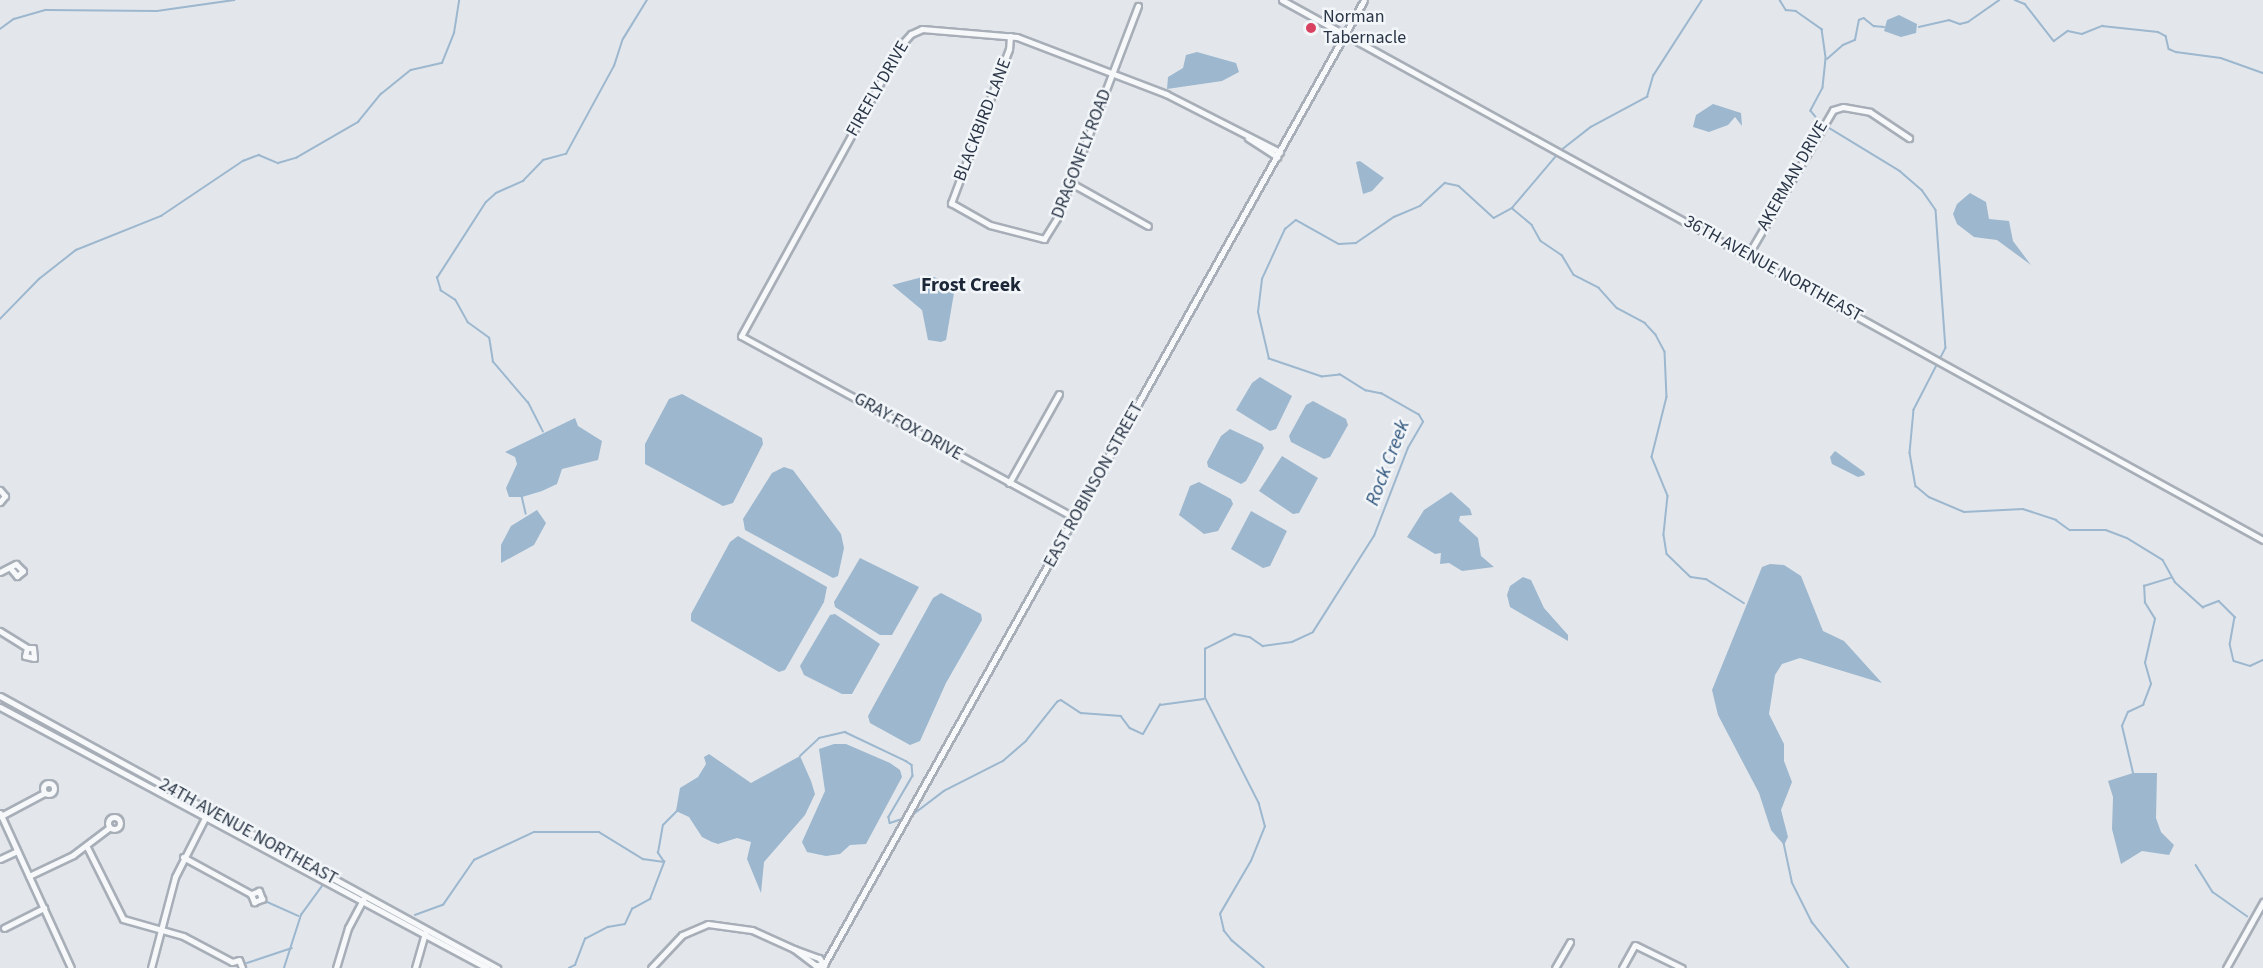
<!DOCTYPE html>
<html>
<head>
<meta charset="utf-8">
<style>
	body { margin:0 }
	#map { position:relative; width:2263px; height:968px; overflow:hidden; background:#e3e7ec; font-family:"Source Sans 3",sans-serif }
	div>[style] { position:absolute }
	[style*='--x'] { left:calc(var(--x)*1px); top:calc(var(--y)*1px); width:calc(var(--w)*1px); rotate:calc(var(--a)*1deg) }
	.water>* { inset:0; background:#9cb7ce }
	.stream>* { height:1.5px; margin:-0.75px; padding:0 0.75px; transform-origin:0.75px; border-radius:0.75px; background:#9cb7ce }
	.roads { filter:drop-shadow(2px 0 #a7aeb7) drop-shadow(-2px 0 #a7aeb7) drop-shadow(0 2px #a7aeb7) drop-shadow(0 -2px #a7aeb7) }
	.minor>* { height:5px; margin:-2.5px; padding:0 2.5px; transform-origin:2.5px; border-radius:2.5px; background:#f6f8fa }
	.minor>.ring { margin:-2.5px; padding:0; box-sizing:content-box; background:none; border:5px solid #f6f8fa; border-radius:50% }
	.dots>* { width:16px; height:16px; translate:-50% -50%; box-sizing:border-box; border:3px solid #f3f6f9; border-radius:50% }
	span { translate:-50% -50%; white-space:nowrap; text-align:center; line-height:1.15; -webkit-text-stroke:5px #f3f6f9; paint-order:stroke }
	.poi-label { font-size:18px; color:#293546 }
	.left { translate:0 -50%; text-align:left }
	.street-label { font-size:18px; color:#293546 }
	.neighbourhood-label { font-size:20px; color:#1b2637; font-weight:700 }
	.water-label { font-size:20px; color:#30567d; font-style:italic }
</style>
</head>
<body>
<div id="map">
	<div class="water">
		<i style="clip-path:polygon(1899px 15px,1917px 24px,1916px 33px,1901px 37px,1884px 31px,1887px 20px)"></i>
		<i style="clip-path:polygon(1197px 52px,1236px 63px,1239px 72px,1222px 81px,1167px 89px,1168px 77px,1183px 68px,1186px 55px)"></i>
		<i style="clip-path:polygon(1713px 104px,1741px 113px,1742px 126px,1735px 117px,1728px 125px,1709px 132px,1693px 127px,1696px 115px)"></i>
		<i style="clip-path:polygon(1360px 161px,1384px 178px,1372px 191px,1363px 194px,1356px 162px)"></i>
		<i style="clip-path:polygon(1970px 193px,1986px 202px,1989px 219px,2009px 221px,2013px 241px,2031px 265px,1997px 240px,1974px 237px,1957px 224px,1953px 214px,1957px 204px)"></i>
		<i style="clip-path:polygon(930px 275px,955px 287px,946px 340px,941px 342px,928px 340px,922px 310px,892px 285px)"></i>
		<i style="clip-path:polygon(1260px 377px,1292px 396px,1276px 429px,1270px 431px,1236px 410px,1252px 383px)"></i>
		<i style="clip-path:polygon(682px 394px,762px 438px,763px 444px,733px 503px,723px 506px,645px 464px,645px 444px,669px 399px)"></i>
		<i style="clip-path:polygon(1313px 401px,1346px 419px,1348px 425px,1330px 457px,1324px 459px,1291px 442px,1289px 436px,1306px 405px)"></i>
		<i style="clip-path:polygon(575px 418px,578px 426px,602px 441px,598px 460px,562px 469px,557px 484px,542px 491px,522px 497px,509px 497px,506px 488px,517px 464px,515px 457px,505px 452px)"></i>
		<i style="clip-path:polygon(1230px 429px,1262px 444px,1264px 448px,1246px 481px,1241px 484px,1208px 467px,1207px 462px,1221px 436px)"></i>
		<i style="clip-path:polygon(1835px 451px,1864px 472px,1865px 475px,1858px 477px,1832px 464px,1830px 457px)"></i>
		<i style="clip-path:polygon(1282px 456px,1318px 478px,1299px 513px,1293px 514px,1259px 491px)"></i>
		<i style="clip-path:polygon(784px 467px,793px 470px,841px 534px,844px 548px,838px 576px,833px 578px,745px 530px,743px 519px,772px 473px)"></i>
		<i style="clip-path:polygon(1199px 482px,1231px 499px,1233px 504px,1218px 531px,1204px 534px,1179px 515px,1190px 486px)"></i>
		<i style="clip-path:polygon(1451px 492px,1470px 509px,1472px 515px,1460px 516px,1459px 521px,1478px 538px,1481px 556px,1494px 567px,1462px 571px,1449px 563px,1440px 564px,1441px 553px,1435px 554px,1407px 537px,1424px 510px)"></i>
		<i style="clip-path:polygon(537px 510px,546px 523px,534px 545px,501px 563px,501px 545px,511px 526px)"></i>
		<i style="clip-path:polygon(1251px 511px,1287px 531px,1270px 566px,1263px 568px,1231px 549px)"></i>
		<i style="clip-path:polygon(738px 536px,827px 587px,824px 602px,785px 670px,779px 672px,691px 621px,691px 614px,730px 542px)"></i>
		<i style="clip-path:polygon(860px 558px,919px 587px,892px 635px,880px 635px,835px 607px,834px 602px)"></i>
		<i style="clip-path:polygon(1770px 564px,1784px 565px,1801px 576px,1823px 631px,1844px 641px,1882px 683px,1800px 658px,1782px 664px,1775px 675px,1769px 714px,1784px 744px,1784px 761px,1792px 782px,1781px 810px,1788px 837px,1784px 845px,1771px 830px,1759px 793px,1718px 715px,1712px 690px,1762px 567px)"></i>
		<i style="clip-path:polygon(1523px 577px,1531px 580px,1544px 608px,1568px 635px,1568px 641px,1510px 607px,1507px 595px,1510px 586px)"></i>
		<i style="clip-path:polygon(941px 593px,981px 614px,982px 620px,946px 683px,920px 741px,910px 745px,870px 723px,868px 716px,933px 598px)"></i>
		<i style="clip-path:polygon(835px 614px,880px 644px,852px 694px,842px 694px,804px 675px,800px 666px,830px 615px)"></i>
		<i style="clip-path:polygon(834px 744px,846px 744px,890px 763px,900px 770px,902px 777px,866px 844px,850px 845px,840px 854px,826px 856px,807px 852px,802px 842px,825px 791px,819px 749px)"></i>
		<i style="clip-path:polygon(709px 754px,751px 783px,800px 756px,811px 781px,815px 794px,805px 815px,764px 862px,761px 893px,747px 859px,751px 842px,737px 838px,718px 844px,712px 842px,702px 837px,689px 817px,676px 811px,680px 788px,698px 777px,706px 764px,704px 757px)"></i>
		<i style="clip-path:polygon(2133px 773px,2157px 773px,2156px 818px,2161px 832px,2174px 845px,2169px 855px,2142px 851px,2121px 864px,2112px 829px,2113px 797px,2108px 781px)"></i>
	</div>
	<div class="stream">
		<i style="--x:1780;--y:0;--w:12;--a:59"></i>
		<i style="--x:1786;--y:10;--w:10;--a:6"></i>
		<i style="--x:1796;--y:11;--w:32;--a:35"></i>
		<i style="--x:1822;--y:29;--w:30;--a:82"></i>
		<i style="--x:1826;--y:59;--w:29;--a:96"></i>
		<i style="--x:1823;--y:88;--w:26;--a:118"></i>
		<i style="--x:1811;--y:111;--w:17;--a:50"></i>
		<i style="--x:2015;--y:0;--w:11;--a:22"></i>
		<i style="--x:2025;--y:4;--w:47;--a:51.9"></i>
		<i style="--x:2054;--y:41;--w:17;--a:-36"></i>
		<i style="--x:2068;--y:31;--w:14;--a:12"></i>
		<i style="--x:2082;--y:34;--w:22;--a:-22"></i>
		<i style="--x:2102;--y:26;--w:56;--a:6.1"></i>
		<i style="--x:2158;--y:32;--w:9;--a:27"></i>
		<i style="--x:2166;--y:36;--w:13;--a:77"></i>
		<i style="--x:2169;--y:49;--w:8;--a:23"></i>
		<i style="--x:2176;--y:52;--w:45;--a:7.6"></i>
		<i style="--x:2221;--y:58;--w:45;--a:19.7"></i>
		<i style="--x:1919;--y:27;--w:31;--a:-13"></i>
		<i style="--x:1949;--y:20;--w:12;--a:20"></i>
		<i style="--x:1960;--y:24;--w:8;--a:-14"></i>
		<i style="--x:1968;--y:22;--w:38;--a:-35"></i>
		<i style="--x:0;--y:29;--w:17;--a:-36"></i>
		<i style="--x:14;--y:19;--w:33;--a:-16"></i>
		<i style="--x:46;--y:10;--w:111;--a:0.5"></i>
		<i style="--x:157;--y:11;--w:78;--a:-8.1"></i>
		<i style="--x:1827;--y:59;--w:21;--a:-41"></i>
		<i style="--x:1843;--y:45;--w:13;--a:-23"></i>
		<i style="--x:1855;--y:40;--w:20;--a:-79"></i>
		<i style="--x:1859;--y:20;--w:5;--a:-22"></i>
		<i style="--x:1864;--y:18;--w:13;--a:39"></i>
		<i style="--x:1874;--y:26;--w:10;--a:6"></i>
		<i style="--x:1826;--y:126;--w:87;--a:31.3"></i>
		<i style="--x:1900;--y:171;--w:29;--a:41"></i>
		<i style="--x:1922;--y:190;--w:24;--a:55"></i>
		<i style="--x:1936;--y:210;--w:138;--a:85.9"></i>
		<i style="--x:1946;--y:348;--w:70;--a:117.3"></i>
		<i style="--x:1914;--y:410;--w:43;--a:95.3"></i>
		<i style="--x:1910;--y:453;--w:34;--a:80"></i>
		<i style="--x:1916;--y:486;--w:17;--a:40"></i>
		<i style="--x:1929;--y:497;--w:38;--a:23"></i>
		<i style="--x:1964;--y:512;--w:59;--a:-2.9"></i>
		<i style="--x:2023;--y:509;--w:35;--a:18"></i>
		<i style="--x:2056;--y:520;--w:17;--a:36"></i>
		<i style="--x:2070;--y:530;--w:36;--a:0"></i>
		<i style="--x:2106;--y:530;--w:22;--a:21"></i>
		<i style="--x:2127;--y:538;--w:42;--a:31.4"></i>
		<i style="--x:2163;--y:560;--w:25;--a:61"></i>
		<i style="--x:2175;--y:582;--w:38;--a:42"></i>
		<i style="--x:2203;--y:607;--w:17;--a:-21"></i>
		<i style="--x:2219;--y:601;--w:23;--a:45"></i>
		<i style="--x:2235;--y:617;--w:27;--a:100"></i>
		<i style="--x:2230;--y:644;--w:17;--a:77"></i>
		<i style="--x:2234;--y:661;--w:17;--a:17"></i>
		<i style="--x:2250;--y:666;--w:14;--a:-25"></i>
		<i style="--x:1560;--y:151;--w:39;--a:-38"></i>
		<i style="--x:1591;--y:127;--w:64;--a:-28.2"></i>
		<i style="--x:1647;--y:97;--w:22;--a:-74"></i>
		<i style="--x:1653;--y:76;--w:90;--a:-57.2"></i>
		<i style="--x:1512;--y:208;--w:26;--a:40"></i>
		<i style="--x:1532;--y:225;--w:18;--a:61"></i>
		<i style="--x:1541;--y:241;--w:25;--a:34"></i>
		<i style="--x:1562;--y:255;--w:23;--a:59"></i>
		<i style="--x:1574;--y:275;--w:28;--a:27"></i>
		<i style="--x:1599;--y:288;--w:27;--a:48"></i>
		<i style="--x:1617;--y:308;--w:32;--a:28"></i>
		<i style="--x:1645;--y:323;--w:16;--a:47"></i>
		<i style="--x:1656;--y:335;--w:19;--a:62"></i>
		<i style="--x:1665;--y:352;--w:45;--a:87.5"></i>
		<i style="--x:1667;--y:397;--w:62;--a:104"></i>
		<i style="--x:1652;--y:457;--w:42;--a:67.7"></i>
		<i style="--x:1668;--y:496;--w:39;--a:96"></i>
		<i style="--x:1664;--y:535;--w:19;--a:81"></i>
		<i style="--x:1667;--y:554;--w:33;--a:44"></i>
		<i style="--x:1691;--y:577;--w:15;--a:8"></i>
		<i style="--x:1706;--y:579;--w:45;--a:32.3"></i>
		<i style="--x:0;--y:319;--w:56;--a:-45.7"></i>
		<i style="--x:39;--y:279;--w:47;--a:-38.1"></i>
		<i style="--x:76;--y:250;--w:92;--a:-21.8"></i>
		<i style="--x:161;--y:216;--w:99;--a:-33.9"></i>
		<i style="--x:243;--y:161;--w:17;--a:-21"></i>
		<i style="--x:259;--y:155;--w:21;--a:23"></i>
		<i style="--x:278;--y:163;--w:19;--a:-16"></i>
		<i style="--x:296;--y:158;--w:72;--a:-30.1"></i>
		<i style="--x:358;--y:122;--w:36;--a:-51"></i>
		<i style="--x:381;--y:94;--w:38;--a:-39"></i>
		<i style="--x:411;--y:70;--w:32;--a:-13"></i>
		<i style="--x:442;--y:63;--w:32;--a:-68"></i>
		<i style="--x:454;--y:33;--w:33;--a:-81"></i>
		<i style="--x:543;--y:432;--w:33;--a:-117"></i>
		<i style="--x:528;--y:403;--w:54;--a:-130.5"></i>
		<i style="--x:493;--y:362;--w:24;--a:-99"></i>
		<i style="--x:489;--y:338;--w:26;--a:-144"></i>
		<i style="--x:468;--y:323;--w:26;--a:-119"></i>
		<i style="--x:455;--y:300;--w:17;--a:-147"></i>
		<i style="--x:441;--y:291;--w:14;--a:-107"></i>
		<i style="--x:437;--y:278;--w:90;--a:-57.2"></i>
		<i style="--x:486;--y:202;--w:13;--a:-42"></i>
		<i style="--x:496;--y:193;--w:30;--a:-24"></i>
		<i style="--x:523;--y:181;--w:29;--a:-46"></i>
		<i style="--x:543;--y:160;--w:24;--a:-15"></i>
		<i style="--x:566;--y:154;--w:100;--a:-61.4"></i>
		<i style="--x:614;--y:66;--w:28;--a:-72"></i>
		<i style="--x:623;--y:39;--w:46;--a:-58.4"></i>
		<i style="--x:522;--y:496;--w:18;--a:77"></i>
		<i style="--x:800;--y:756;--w:26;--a:-43"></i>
		<i style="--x:819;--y:738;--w:27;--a:-13"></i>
		<i style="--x:845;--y:732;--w:68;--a:25.4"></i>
		<i style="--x:906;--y:761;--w:7;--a:34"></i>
		<i style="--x:912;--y:765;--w:11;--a:85"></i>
		<i style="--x:913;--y:776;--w:48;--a:120.3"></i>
		<i style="--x:889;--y:817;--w:6;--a:81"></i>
		<i style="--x:890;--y:823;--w:13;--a:-18"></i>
		<i style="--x:2133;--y:773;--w:48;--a:-103.2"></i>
		<i style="--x:2122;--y:726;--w:15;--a:-67"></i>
		<i style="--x:2128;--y:712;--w:17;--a:-25"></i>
		<i style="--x:2143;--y:705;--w:22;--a:-69"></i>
		<i style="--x:2151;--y:684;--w:22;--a:-106"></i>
		<i style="--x:2145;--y:663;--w:45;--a:-77.2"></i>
		<i style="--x:2155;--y:619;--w:19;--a:-122"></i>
		<i style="--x:2145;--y:603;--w:17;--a:-93"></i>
		<i style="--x:2144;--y:586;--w:28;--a:-17"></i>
		<i style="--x:907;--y:819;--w:46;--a:-37.1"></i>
		<i style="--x:944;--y:791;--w:66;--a:-27"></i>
		<i style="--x:1003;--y:761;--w:30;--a:-41"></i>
		<i style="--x:1026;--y:741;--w:50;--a:-51.5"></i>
		<i style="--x:1057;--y:702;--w:4;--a:-27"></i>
		<i style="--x:1061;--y:700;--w:24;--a:33"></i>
		<i style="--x:1081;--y:713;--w:40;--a:4.3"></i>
		<i style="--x:1121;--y:716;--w:15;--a:53"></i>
		<i style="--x:1130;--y:728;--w:14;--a:25"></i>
		<i style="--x:1143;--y:734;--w:34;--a:-60"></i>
		<i style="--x:1160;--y:705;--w:44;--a:-7.8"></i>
		<i style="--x:1784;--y:843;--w:40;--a:78"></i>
		<i style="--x:1792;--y:882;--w:45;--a:63.4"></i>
		<i style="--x:1812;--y:922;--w:59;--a:51.2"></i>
		<i style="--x:2196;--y:865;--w:32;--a:58"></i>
		<i style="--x:2213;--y:892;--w:42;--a:35.2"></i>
		<i style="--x:263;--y:900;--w:39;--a:24"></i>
		<i style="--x:415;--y:915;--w:30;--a:-20"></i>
		<i style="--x:443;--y:905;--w:55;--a:-55.4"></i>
		<i style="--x:474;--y:860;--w:66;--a:-25"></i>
		<i style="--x:534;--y:832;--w:65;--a:0"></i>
		<i style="--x:599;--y:832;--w:52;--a:31.5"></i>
		<i style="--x:643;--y:859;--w:21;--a:8"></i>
		<i style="--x:247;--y:963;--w:47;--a:-18.4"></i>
		<i style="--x:284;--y:968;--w:56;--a:-72.2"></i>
		<i style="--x:301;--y:915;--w:36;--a:-54"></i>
		<i style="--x:569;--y:968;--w:7;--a:-27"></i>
		<i style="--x:575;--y:965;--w:28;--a:-69"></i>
		<i style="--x:585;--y:939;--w:26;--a:-28"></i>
		<i style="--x:608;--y:927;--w:17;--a:-10"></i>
		<i style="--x:625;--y:924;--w:17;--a:-65"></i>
		<i style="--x:632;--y:909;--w:21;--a:-29"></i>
		<i style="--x:650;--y:899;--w:40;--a:-69"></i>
		<i style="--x:664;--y:862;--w:11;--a:-124"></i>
		<i style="--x:658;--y:853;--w:28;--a:-80"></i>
		<i style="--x:663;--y:825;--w:20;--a:-45"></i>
		<i style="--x:1264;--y:968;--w:42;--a:-139.8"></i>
		<i style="--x:1232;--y:941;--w:13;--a:-129"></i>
		<i style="--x:1224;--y:931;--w:17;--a:-103"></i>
		<i style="--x:1220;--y:914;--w:61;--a:-59.7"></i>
		<i style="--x:1251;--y:861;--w:37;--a:-68"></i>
		<i style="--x:1265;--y:827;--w:24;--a:-105"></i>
		<i style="--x:1259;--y:804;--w:119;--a:-117"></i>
		<i style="--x:1205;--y:698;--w:49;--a:-90"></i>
		<i style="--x:1205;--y:649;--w:33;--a:-27"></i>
		<i style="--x:1234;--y:634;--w:16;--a:11"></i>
		<i style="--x:1250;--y:637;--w:16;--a:35"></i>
		<i style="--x:1263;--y:646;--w:29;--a:-8"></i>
		<i style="--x:1292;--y:642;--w:23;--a:-25"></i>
		<i style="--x:1313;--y:632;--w:114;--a:-57.6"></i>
		<i style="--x:1374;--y:536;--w:94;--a:-68.9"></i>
		<i style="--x:1408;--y:448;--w:30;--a:-60"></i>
		<i style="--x:1423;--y:422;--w:8;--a:-120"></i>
		<i style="--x:1419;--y:415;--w:43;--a:-150.4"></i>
		<i style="--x:1382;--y:394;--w:16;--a:-169"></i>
		<i style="--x:1366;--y:391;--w:31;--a:-148"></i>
		<i style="--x:1340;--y:375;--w:18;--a:174"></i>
		<i style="--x:1322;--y:377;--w:56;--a:-161.2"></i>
		<i style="--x:1269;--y:359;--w:48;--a:-103.2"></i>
		<i style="--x:1258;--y:312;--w:33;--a:-83"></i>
		<i style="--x:1262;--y:279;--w:55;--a:-65.3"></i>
		<i style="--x:1285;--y:229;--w:14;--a:-39"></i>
		<i style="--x:1296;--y:220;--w:49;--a:29.2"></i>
		<i style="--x:1339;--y:244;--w:17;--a:-3"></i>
		<i style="--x:1356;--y:243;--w:46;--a:-34.4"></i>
		<i style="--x:1394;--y:217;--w:28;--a:-23"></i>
		<i style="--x:1420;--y:206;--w:34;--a:-43"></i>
		<i style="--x:1445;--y:183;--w:14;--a:12"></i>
		<i style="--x:1459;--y:186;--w:47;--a:42.4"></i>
		<i style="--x:1494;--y:218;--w:21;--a:-29"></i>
		<i style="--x:1512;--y:208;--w:70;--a:-49.7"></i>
	</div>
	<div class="roads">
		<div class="minor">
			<i style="--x:1282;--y:0;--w:1120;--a:28.83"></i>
			<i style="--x:1010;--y:36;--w:13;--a:94"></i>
			<i style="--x:1009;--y:49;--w:165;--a:110.6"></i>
			<i style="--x:951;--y:203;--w:45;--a:29.4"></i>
			<i style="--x:990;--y:225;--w:56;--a:14.5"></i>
			<i style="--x:1044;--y:239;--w:25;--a:-58"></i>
			<i style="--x:1057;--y:218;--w:227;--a:-69.1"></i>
			<i style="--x:1248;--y:138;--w:35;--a:33"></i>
			<i style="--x:1071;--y:183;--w:88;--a:29.2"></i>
			<i style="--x:1748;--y:255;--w:168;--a:-59.6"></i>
			<i style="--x:1833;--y:110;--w:10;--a:-17"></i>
			<i style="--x:1843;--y:107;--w:27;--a:10"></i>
			<i style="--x:1870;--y:112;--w:47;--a:33.7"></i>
			<i style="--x:1009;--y:483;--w:102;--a:-60.7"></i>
			<i style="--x:0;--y:490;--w:8;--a:50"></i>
			<i style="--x:5;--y:496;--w:8;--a:130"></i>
			<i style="--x:1075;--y:518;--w:380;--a:-151.4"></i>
			<i style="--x:741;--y:336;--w:332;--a:-61.2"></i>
			<i style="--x:901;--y:45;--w:15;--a:-48"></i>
			<i style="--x:911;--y:34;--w:12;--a:-24"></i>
			<i style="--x:922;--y:29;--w:95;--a:4.8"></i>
			<i style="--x:1017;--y:37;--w:160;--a:20.9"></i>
			<i style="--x:1166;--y:94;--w:128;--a:27"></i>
			<i style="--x:0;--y:572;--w:18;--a:-27"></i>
			<i style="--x:16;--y:564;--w:10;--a:45"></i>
			<i style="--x:23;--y:571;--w:8;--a:140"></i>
			<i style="--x:17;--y:576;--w:9;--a:-131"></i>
			<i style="--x:0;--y:631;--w:32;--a:32"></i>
			<i style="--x:27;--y:648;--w:6;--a:0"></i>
			<i style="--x:33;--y:648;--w:10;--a:84"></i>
			<i style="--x:34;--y:658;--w:9;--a:-167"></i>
			<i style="--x:25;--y:656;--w:8;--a:-76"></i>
			<i style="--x:0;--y:696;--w:567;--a:28.69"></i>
			<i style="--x:0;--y:707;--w:553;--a:28.19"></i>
			<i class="ring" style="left:43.5px;top:783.5px;width:6px;height:6px"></i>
			<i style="--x:0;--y:813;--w:170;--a:65.4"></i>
			<i style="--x:1;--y:816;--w:49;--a:-28.1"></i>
			<i class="ring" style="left:108px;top:817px;width:7px;height:7px"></i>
			<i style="--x:87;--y:847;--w:80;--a:63.4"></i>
			<i style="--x:123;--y:919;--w:62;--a:15.8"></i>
			<i style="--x:183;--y:936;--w:55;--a:28"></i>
			<i style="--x:232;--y:962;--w:7;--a:-16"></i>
			<i style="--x:239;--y:960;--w:9;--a:69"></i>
			<i style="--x:183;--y:857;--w:77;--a:28.6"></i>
			<i style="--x:251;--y:894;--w:9;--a:69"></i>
			<i style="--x:254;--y:902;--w:9;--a:-21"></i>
			<i style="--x:262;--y:899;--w:9;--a:-111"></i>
			<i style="--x:259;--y:891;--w:9;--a:159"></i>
			<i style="--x:0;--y:859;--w:19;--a:-25"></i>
			<i style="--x:29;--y:876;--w:49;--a:-25.5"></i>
			<i style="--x:73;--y:855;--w:46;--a:-37.1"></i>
			<i style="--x:4;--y:928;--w:45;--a:-26.6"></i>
			<i style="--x:794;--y:949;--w:27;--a:20"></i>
			<i style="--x:819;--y:958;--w:9;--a:54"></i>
			<i style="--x:824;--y:965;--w:9;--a:180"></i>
			<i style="--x:815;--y:965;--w:26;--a:-143"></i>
			<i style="--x:151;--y:968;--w:94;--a:-75.2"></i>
			<i style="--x:175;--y:877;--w:77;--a:-63.1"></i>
			<i style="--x:336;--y:968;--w:42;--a:-73.3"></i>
			<i style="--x:348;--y:928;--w:34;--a:-62"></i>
			<i style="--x:415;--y:968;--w:37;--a:-74"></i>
			<i style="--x:651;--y:968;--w:45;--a:-46.8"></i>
			<i style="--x:682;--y:935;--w:28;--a:-23"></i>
			<i style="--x:708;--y:924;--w:44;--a:7.8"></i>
			<i style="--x:752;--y:930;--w:46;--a:24.3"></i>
			<i style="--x:822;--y:968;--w:1109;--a:-60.75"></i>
			<i style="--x:1555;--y:968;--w:30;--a:-60"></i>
			<i style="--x:1622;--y:968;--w:26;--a:-61"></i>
			<i style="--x:1635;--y:945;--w:52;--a:26.1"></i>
			<i style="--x:2226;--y:968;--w:76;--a:-60.7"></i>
		</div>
	</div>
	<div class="dots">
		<i style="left:1311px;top:28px;background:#d8415f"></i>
	</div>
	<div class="poi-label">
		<span class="left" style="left:1323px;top:28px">Norman<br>Tabernacle</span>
	</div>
	<div class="street-label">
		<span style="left:878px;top:89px;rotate:-60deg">FIREFLY DRIVE</span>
		<span style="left:983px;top:120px;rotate:-69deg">BLACKBIRD LANE</span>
		<span style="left:1082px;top:154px;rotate:-69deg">DRAGONFLY ROAD</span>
		<span style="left:1793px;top:176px;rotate:-60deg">AKERMAN DRIVE</span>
		<span style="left:1773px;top:269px;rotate:29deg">36TH AVENUE NORTHEAST</span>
		<span style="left:908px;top:427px;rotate:29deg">GRAY FOX DRIVE</span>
		<span style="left:1094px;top:485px;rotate:-61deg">EAST ROBINSON STREET</span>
		<span style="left:248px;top:832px;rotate:29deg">24TH AVENUE NORTHEAST</span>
	</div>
	<div class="neighbourhood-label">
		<span style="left:971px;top:285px">Frost Creek</span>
	</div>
	<div class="water-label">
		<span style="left:1388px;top:463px;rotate:-69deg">Rock Creek</span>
	</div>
</div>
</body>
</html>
